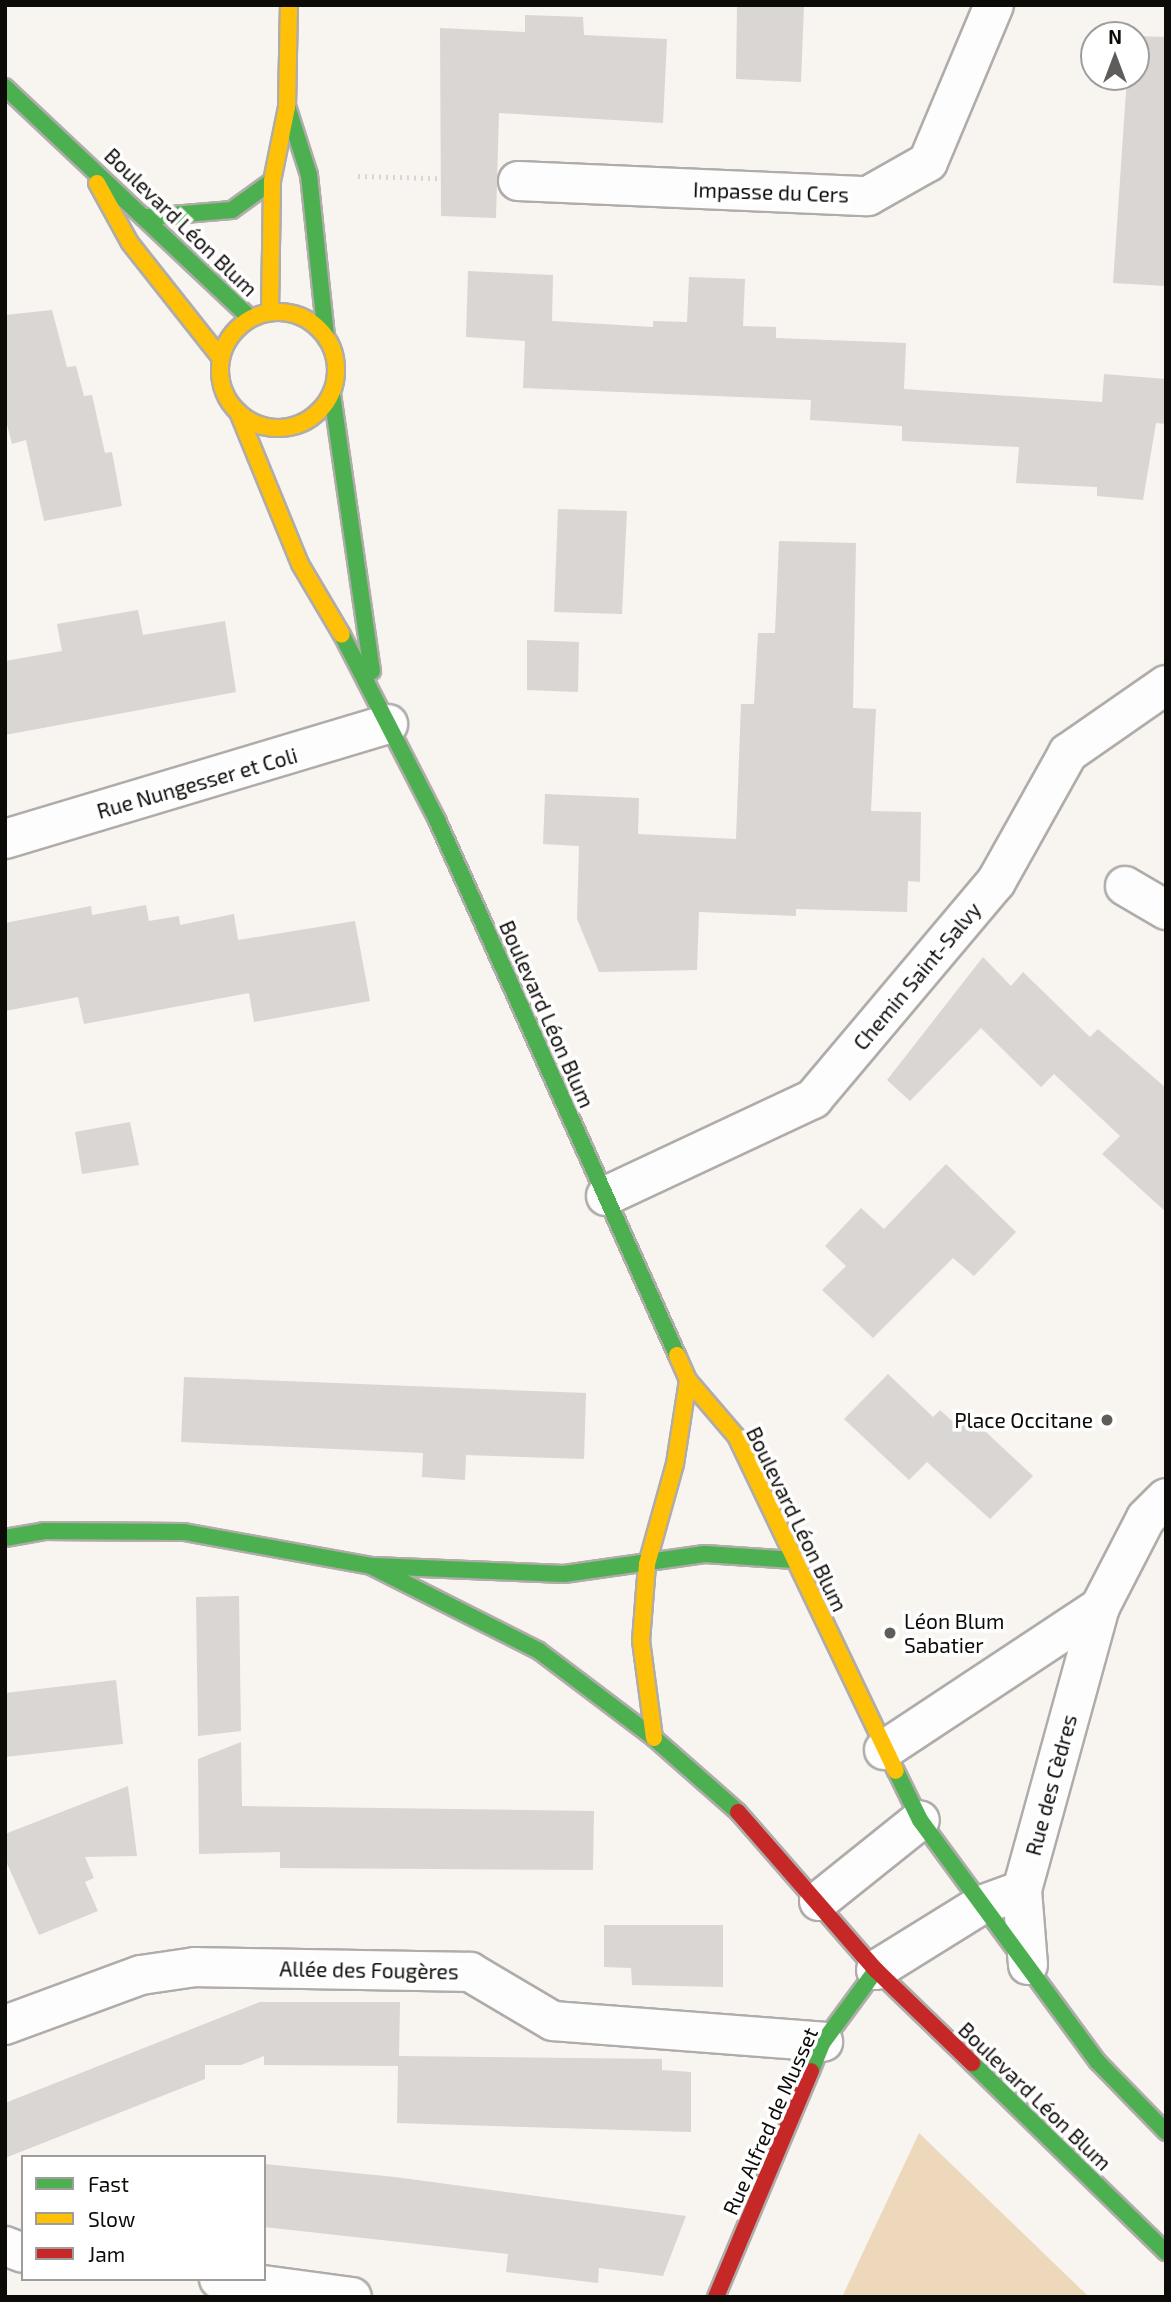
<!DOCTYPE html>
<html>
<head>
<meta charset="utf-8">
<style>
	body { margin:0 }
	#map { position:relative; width:1171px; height:2302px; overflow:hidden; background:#f8f4f0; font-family:"Exo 2",sans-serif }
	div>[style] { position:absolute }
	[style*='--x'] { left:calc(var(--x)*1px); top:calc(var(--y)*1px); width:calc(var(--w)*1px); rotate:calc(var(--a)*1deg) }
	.green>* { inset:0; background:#edd8bb }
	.building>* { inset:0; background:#d9d6d3 }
	.path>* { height:4.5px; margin-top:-2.25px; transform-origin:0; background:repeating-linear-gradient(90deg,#d8d6d5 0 2px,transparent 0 7px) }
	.roads { filter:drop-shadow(2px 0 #afacaa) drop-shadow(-2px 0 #afacaa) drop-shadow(0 2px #afacaa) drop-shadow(0 -2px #afacaa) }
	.street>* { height:38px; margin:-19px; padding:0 19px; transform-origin:19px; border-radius:19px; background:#fefdfd }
	.fast>* { height:16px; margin:-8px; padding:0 8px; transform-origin:8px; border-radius:8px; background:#4caf50 }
	.slow>* { height:16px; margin:-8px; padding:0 8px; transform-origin:8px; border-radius:8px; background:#ffc107 }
	.slow>.ring { margin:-8px; padding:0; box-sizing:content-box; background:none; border:16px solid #ffc107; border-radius:50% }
	.jam>* { height:16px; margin:-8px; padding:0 8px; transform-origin:8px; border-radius:8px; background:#c62828 }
	.dots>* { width:19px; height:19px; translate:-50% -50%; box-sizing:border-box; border:4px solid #fff; border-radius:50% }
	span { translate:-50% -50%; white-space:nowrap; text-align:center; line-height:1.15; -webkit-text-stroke:7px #fff; paint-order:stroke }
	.street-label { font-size:21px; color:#0d0b08 }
	.poi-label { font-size:21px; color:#0d0b08 }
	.right { translate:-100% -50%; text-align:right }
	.left { translate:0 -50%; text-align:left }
	.frame { position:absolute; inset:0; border:7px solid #0d0b08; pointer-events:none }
	.legend { position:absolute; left:21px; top:2155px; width:245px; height:126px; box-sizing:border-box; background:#fff; border:2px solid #9e9d9c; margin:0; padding:9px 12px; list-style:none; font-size:21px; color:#0d0b08 }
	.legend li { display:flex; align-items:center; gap:14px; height:35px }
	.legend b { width:35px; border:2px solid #9e9d9c }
	.north { position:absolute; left:1080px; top:21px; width:70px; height:70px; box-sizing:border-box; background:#fff; border:2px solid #9e9d9c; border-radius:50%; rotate:0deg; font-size:19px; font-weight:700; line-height:28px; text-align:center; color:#0d0b08 }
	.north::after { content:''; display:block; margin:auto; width:24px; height:32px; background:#5f5d59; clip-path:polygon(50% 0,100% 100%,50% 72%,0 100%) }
</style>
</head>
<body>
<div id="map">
	<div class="green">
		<i style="clip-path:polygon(919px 2133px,1089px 2297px,842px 2297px)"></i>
	</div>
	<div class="building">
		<i style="clip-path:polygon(737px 5px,804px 5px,801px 82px,736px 79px)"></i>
		<i style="clip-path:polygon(525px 15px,583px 17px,584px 35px,667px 39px,663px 123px,499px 113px,496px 218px,441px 216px,440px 28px,525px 32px)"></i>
		<i style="clip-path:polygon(1136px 36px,1166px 37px,1166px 286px,1113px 283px,1127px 77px,1136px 77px)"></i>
		<i style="clip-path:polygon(468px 271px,553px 275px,552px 321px,653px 327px,653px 321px,687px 322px,689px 277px,745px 279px,743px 326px,776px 327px,776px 338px,906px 343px,904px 389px,1102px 402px,1104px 374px,1166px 379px,1166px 424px,1156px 423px,1143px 500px,1097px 496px,1097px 487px,1016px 483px,1019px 447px,902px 441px,902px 426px,810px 420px,811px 400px,523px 388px,525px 341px,466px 337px)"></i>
		<i style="clip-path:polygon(52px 310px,67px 367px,76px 366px,84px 396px,92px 395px,105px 453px,112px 452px,122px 506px,44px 521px,26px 440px,12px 444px,5px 417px,5px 315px)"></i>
		<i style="clip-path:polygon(558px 509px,627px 511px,622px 614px,554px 612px)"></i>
		<i style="clip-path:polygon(779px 541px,856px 543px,853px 708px,876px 709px,871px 811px,921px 812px,920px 882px,908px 881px,907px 912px,796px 909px,796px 916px,699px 912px,697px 970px,599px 972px,577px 919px,579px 846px,543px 844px,545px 794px,639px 798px,638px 834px,736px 839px,741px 704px,754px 704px,758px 633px,775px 633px)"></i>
		<i style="clip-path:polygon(138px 610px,143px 635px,225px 621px,236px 692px,5px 735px,5px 661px,62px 651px,57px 624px)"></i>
		<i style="clip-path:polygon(527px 640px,579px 642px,578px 692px,527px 690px)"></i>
		<i style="clip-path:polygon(146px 905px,149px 921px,179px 916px,180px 925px,234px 914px,238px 940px,355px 921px,370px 1001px,254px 1022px,249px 993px,84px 1024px,78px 997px,5px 1011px,5px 923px,91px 906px,92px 915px)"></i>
		<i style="clip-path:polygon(983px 957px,1011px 986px,1023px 972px,1090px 1037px,1098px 1029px,1166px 1088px,1166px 1212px,1102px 1154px,1120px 1136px,1054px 1074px,1041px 1087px,981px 1028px,910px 1101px,887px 1080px)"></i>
		<i style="clip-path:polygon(130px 1122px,139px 1165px,82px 1174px,75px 1132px)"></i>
		<i style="clip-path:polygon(946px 1164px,1016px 1232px,974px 1276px,953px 1258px,873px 1338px,822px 1290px,846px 1266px,825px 1246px,861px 1208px,884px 1229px)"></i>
		<i style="clip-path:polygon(888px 1374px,933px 1417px,940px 1410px,960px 1428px,971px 1418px,1033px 1476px,990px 1519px,927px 1462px,909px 1480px,844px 1419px)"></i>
		<i style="clip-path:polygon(184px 1377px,586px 1393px,584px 1459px,466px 1455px,465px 1480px,422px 1477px,423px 1453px,181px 1442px)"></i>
		<i style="clip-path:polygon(239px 1596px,241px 1731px,198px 1736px,196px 1597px)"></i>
		<i style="clip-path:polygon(116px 1680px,123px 1744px,5px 1757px,5px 1693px)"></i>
		<i style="clip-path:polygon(241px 1742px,242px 1806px,594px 1811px,593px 1870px,280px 1868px,280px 1852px,199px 1854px,198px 1759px)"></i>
		<i style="clip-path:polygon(128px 1786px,137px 1856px,85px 1857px,94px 1878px,85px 1882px,98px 1911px,39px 1935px,5px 1859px,5px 1834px)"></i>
		<i style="clip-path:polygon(604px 1925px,723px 1925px,723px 1987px,632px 1985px,631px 1968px,604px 1967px)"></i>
		<i style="clip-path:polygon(260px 2002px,400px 2002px,399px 2056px,662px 2059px,662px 2070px,691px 2072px,691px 2132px,397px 2123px,398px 2066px,264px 2065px,264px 2056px,241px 2065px,205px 2065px,205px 2079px,5px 2158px,5px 2103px)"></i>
		<i style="clip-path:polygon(264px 2164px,395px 2177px,686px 2216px,663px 2276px,599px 2268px,598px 2283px,506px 2272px,508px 2254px,264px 2227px)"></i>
	</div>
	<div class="path">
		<i style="--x:358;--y:176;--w:111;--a:1.5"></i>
	</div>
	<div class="roads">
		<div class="street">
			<i style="--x:518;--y:181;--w:350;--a:2.5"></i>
			<i style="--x:868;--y:196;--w:69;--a:-29.5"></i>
			<i style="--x:928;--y:162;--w:170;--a:-67.2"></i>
			<i style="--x:5;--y:839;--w:400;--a:-16.7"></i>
			<i style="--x:1125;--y:886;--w:48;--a:30.3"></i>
			<i style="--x:606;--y:1196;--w:229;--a:-25.1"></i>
			<i style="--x:813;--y:1099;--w:284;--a:-49.9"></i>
			<i style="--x:996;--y:882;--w:148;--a:-60.8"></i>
			<i style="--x:1068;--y:753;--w:119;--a:-34.8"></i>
			<i style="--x:884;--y:1750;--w:259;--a:-33.5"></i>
			<i style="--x:1100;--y:1607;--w:100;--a:-62.7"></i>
			<i style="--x:1146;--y:1518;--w:28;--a:-45"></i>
			<i style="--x:819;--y:1901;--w:129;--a:-38.7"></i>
			<i style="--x:1028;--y:1965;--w:75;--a:-94.6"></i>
			<i style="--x:1022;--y:1890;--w:294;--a:-74.6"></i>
			<i style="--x:876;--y:1970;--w:123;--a:-31.8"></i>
			<i style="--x:981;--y:1905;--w:35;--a:-20"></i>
			<i style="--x:5;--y:2025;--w:145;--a:-20.2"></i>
			<i style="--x:141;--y:1975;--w:55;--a:-8.4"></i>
			<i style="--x:195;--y:1967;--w:275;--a:1"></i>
			<i style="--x:470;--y:1972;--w:96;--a:30.6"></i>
			<i style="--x:553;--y:2021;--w:271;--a:4.4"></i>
			<i style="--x:5;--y:2246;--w:19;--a:21"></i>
			<i style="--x:219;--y:2279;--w:134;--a:7.7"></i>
		</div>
		<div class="fast">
			<i style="--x:5;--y:87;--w:337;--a:43.3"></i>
			<i style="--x:288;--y:109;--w:69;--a:72.3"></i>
			<i style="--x:309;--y:175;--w:164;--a:84"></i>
			<i style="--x:148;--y:217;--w:84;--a:-4.8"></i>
			<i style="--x:232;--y:210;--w:49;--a:-35.9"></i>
			<i style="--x:332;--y:394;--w:280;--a:81.8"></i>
			<i style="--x:342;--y:635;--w:208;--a:62.8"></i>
			<i style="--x:437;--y:820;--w:586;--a:65.84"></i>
			<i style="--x:5;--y:1538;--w:40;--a:-10"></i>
			<i style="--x:44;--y:1531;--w:140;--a:0.4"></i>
			<i style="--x:184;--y:1532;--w:190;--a:10.3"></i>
			<i style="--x:371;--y:1566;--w:188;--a:26.8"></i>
			<i style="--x:539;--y:1651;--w:144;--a:37.1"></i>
			<i style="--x:654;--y:1738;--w:112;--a:41.4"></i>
			<i style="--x:374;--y:1566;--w:190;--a:2.4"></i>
			<i style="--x:564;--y:1574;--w:142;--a:-8.1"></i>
			<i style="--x:705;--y:1554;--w:89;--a:3.9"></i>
			<i style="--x:896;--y:1771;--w:55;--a:63.9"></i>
			<i style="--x:920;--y:1820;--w:300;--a:53.7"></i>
			<i style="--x:1098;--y:2062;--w:98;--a:45.8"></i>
			<i style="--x:972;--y:2063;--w:271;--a:44.3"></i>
			<i style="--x:811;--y:2071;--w:31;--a:-68"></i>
			<i style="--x:823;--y:2042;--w:89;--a:-53.6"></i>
		</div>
		<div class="slow">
			<i style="--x:97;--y:183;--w:68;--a:61.2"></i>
			<i style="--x:130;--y:243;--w:145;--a:51.7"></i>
			<i class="ring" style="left:220px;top:312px;width:100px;height:100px"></i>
			<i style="--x:270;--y:312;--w:131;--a:-89.1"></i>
			<i style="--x:272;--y:181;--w:76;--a:-78.5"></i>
			<i style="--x:287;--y:107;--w:102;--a:-88.9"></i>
			<i style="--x:238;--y:412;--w:164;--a:67.8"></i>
			<i style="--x:300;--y:564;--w:82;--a:59.4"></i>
			<i style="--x:677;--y:1355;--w:27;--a:66"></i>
			<i style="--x:688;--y:1380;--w:74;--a:49.4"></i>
			<i style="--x:736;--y:1436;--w:371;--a:64.5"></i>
			<i style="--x:654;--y:1738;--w:98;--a:-97.6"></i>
			<i style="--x:641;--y:1641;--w:77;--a:-85.5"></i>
			<i style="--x:647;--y:1564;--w:104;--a:-74.4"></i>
			<i style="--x:675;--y:1464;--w:85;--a:-81.2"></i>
		</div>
		<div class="jam">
			<i style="--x:738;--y:1812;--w:210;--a:48.9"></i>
			<i style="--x:876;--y:1970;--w:134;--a:44.1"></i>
			<i style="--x:716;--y:2297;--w:245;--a:-67.2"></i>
		</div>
	</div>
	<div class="dots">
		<i style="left:1107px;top:1420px;background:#5f5d59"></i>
		<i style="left:890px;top:1633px;background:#5f5d59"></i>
	</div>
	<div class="street-label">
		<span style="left:771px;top:192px;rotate:2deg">Impasse du Cers</span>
		<span style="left:181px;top:222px;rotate:44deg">Boulevard Léon Blum</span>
		<span style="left:197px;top:783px;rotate:-16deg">Rue Nungesser et Coli</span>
		<span style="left:917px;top:976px;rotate:-50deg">Chemin Saint-Salvy</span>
		<span style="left:547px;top:1014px;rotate:66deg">Boulevard Léon Blum</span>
		<span style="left:797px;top:1519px;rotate:64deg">Boulevard Léon Blum</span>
		<span style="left:1051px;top:1785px;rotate:-75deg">Rue des Cèdres</span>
		<span style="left:369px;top:1970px;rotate:1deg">Allée des Fougères</span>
		<span style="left:1035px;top:2096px;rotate:44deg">Boulevard Léon Blum</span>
		<span style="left:770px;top:2121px;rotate:-66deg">Rue Alfred de Musset</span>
	</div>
	<div class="poi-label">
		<span class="right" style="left:1093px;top:1420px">Place Occitane</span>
		<span class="left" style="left:904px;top:1633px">Léon Blum<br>Sabatier</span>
	</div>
	<div class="frame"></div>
	<ul class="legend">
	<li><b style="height:9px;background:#4caf50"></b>Fast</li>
	<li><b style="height:9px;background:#ffc107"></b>Slow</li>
	<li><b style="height:9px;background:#c62828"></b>Jam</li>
	</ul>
	<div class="north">N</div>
</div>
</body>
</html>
